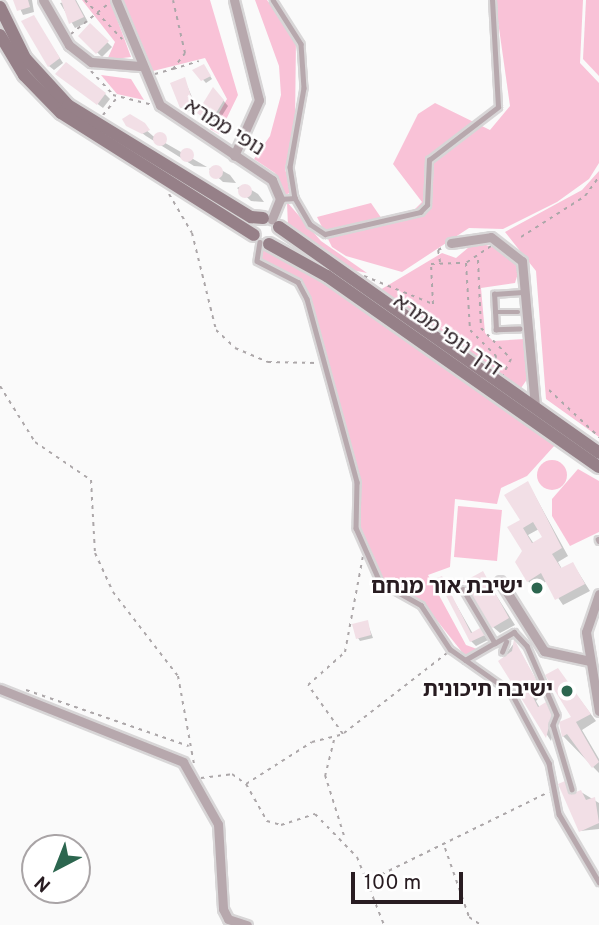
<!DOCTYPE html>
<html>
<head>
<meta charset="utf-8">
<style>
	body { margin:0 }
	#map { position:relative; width:599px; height:925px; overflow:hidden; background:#fafafa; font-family:Overpass,"Noto Sans Hebrew",sans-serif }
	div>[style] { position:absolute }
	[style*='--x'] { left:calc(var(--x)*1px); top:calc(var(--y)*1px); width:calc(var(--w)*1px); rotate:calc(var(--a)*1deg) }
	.green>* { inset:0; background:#f9c2d7 }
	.round { border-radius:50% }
	.shadow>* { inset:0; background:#0003 }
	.building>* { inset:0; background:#f2dfe6 }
	.path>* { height:2px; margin-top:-1px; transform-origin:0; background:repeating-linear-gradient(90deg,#aca7a9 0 3.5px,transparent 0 8.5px) }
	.roads { filter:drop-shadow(2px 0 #d8d6d7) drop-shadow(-2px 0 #d8d6d7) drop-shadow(0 2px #d8d6d7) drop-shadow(0 -2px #d8d6d7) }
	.lane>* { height:4.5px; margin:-2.25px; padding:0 2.25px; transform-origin:2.25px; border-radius:2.25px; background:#b7a8ad }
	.street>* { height:9px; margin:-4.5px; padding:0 4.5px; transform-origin:4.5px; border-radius:4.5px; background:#b7a8ad }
	.secondary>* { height:12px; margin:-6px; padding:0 6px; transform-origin:6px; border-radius:6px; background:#968088 }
	.dots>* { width:19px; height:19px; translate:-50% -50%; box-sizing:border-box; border:4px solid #fff; border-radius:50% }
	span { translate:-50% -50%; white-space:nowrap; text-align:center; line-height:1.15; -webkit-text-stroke:5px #fff; paint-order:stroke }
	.street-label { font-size:21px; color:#281c21 }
	.poi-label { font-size:21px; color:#281c21; font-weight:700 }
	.right { translate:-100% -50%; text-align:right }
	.north { position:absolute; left:21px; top:834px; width:70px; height:70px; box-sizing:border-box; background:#fff; border:2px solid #a9a4a6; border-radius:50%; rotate:222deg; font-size:19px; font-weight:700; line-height:28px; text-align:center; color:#281c21 }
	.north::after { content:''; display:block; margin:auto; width:24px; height:32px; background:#2c664f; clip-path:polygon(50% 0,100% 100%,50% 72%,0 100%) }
	.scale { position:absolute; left:351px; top:872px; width:112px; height:32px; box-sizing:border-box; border:4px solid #281c21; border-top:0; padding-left:9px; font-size:21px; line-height:24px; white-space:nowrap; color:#281c21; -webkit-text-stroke:5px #fff; paint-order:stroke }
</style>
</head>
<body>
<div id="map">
	<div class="green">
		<i style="clip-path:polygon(82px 0,110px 0,131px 57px,107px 60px,115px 42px)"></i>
		<i style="clip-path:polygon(122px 0,210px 0,238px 95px,219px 134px,210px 129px,227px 99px,205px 58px,149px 72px)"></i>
		<i style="clip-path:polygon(255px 0,267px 0,296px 39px,295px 123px,285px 169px,292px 192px,285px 195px,275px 173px,254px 159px,270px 136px,281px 95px,279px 66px)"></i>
		<i style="clip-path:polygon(495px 0,583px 0,580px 63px,599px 83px,599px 163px,589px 179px,557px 202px,503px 229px,469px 228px,402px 272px,346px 256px,332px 247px,317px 217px,371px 203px,382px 219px,411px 213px,422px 202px,393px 164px,418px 114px,435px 103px,490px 130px,510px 106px)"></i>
		<i style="clip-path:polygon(586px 0,599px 0,599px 76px,583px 59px)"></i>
		<i style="clip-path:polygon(101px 75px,131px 79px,144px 100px,117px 94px)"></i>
		<i style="clip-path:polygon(599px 171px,599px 437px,546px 399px,536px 271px,505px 232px,582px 190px)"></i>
		<i style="clip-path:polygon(287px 202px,321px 241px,367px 273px,347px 269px,288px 227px)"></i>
		<i style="clip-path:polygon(475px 242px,508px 251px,519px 270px,515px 283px,481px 288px,485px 333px,493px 341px,524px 339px,528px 378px,521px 388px,380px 290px,442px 253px,456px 258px)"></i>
		<i style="clip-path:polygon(263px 249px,316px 276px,555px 445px,527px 476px,501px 488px,497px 504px,455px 499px,450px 567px,428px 575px,466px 645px,477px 649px,466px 657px,423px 603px,383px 580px,359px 528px,360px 481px,310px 298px,300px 279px,260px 259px)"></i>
		<i class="round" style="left:537px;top:460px;width:30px;height:30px"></i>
		<i style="clip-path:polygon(578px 469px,599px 481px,599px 532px,570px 546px,552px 516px,552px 499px)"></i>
		<i style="clip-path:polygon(458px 506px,502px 510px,497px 561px,454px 557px)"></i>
	</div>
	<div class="shadow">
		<i style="clip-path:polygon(16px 0,32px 0,34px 12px,23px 15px)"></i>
		<i style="clip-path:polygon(76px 0,88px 22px,75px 28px,60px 3px)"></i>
		<i style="clip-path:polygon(33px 17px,63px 63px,54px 70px,49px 66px)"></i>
		<i style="clip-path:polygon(90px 25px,112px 47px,102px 57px,80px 36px)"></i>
		<i style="clip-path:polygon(204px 66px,212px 79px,206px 83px,195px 71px)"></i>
		<i style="clip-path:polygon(63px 78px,105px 94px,110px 99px,103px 108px)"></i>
		<i style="clip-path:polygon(184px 79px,197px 108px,186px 112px,181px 107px)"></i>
		<i style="clip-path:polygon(218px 94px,228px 106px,218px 122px,204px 118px)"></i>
		<i style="clip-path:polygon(130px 116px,153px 136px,207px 167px,194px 166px,146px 136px,127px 122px)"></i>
		<i style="clip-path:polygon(214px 166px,230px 175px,236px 183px,223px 182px,209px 169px)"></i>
		<i style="clip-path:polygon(243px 185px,258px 194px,264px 202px,251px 201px,237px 188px)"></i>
		<i style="clip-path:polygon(evenodd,528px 483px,568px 556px,558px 562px,562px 569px,573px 564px,590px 591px,563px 605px,547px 581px,535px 588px,528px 581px,522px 521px,528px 483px,539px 529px,544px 538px,534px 544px,528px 535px,539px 529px)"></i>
		<i style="clip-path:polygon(482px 573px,515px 625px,500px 633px,493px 627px)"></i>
		<i style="clip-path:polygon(441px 578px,473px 634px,480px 630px,488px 640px,476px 646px,471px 641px)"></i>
		<i style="clip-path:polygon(367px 622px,373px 638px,360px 641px,358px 638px)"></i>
		<i style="clip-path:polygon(515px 642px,543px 693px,536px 701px,540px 708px,546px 704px,556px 721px,551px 741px,500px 662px)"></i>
		<i style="clip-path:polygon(558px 670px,596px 721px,582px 730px,599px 759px,599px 773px,563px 736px,574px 718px)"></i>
		<i style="clip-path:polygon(564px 783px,573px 795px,581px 792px,599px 803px,599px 829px,580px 831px)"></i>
	</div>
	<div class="building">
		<i style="clip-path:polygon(13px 0,28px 0,30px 7px,17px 11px)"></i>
		<i style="clip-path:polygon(61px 0,75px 0,84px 17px,69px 24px)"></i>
		<i style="clip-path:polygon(34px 15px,60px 58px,48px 67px,21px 21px)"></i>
		<i style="clip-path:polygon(90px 23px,109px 41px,96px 54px,78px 36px)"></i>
		<i style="clip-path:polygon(66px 62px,106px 93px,97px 105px,55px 74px)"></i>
		<i style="clip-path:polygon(204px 64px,211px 76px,201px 81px,192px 70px)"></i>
		<i style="clip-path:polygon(185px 77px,193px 103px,180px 108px,170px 83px)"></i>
		<i style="clip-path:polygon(213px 87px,224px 100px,213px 118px,205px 119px,197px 113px)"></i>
		<i style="clip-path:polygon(130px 114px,145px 123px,150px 130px,142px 134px,126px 126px,122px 119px)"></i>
		<i class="round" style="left:153px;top:132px;width:14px;height:14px"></i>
		<i class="round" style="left:180px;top:148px;width:14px;height:14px"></i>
		<i class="round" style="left:209px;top:165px;width:14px;height:14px"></i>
		<i class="round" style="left:238px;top:184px;width:14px;height:14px"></i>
		<i style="clip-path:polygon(evenodd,528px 481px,562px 548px,552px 554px,561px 568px,573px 562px,585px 584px,555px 600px,541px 573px,527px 582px,515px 562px,522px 551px,507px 527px,520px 520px,504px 495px,528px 481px,533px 522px,542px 537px,532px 543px,523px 528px,533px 522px)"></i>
		<i style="clip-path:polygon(483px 571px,509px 618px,492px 628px,463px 582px)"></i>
		<i style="clip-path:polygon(442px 576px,471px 633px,480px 628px,485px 635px,470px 642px,437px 578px)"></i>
		<i style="clip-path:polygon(368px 620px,371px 635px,356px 639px,352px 624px)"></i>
		<i style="clip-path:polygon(514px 639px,540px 687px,532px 695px,538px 707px,546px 702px,552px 715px,546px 738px,498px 661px,512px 651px)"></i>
		<i style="clip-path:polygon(558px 668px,591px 714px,576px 722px,599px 762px,592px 768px,567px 734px,562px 737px,559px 722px,571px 717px,545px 675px)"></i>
		<i style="clip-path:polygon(565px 781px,571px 794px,581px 790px,586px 800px,595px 797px,599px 823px,579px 832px,558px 784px)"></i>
	</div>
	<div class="path">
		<i style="--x:85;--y:0;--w:54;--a:46.5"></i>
		<i style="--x:71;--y:34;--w:48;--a:-39"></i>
		<i style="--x:173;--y:69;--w:27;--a:-17"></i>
		<i style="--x:91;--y:71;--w:33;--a:47"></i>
		<i style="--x:113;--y:95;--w:38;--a:14"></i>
		<i style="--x:155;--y:74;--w:19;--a:-16"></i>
		<i style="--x:173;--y:69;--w:20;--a:-53"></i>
		<i style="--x:185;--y:53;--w:54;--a:-102.8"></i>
		<i style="--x:103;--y:115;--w:22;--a:-51"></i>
		<i style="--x:169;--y:194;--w:45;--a:59.5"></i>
		<i style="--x:192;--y:233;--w:100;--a:76.1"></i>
		<i style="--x:216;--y:330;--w:26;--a:43"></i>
		<i style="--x:235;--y:348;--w:36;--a:23"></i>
		<i style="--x:268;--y:362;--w:49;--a:1.2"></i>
		<i style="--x:521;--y:237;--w:76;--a:-32.6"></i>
		<i style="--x:585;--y:196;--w:24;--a:-54"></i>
		<i style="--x:491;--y:246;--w:30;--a:146"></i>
		<i style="--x:466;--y:263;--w:67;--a:86.6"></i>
		<i style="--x:470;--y:330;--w:37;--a:45"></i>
		<i style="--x:496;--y:356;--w:9;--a:103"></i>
		<i style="--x:478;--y:260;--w:68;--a:87.5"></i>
		<i style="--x:481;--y:328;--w:43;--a:45.9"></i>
		<i style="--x:511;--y:359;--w:18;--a:117"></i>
		<i style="--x:440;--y:262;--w:12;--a:-99"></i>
		<i style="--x:438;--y:250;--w:7;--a:-27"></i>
		<i style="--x:364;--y:276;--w:74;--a:22.1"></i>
		<i style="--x:433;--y:304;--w:40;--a:-92.9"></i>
		<i style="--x:431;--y:264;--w:34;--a:-2"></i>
		<i style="--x:0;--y:386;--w:66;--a:58"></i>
		<i style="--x:35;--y:442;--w:68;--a:34.2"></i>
		<i style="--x:91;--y:480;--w:73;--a:86.9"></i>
		<i style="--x:95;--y:553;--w:43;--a:65.2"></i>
		<i style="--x:113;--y:592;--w:106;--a:52.3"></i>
		<i style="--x:178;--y:676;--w:89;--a:79.7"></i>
		<i style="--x:549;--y:390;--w:69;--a:43.2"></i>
		<i style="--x:26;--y:690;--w:172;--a:19"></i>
		<i style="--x:344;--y:733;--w:130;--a:-37.8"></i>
		<i style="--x:334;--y:740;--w:36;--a:104"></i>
		<i style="--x:325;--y:775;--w:67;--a:72.6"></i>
		<i style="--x:201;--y:778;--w:31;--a:-7"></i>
		<i style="--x:232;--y:774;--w:17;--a:36"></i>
		<i style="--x:246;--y:784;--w:43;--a:60.4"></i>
		<i style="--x:267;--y:821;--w:15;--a:16"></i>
		<i style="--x:281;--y:825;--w:36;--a:-18"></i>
		<i style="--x:315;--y:814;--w:60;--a:45.7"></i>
		<i style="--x:357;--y:857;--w:73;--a:68.3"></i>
		<i style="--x:246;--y:784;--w:78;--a:-32.5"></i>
		<i style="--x:312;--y:742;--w:32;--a:-14"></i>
		<i style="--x:343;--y:734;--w:60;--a:-125.5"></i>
		<i style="--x:308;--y:685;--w:50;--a:-41.7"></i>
		<i style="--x:345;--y:652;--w:98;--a:-79.4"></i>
		<i style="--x:445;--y:848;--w:73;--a:70.8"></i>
		<i style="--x:469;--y:917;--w:14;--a:34"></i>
		<i style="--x:366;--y:882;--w:204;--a:-26.2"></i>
	</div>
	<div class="roads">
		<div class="lane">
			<i style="--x:273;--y:0;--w:52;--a:57.5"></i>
			<i style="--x:301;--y:44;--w:44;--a:86.1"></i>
			<i style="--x:304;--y:88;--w:80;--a:100"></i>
			<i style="--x:290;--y:167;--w:31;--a:81"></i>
			<i style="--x:280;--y:199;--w:15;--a:-4"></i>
			<i style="--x:295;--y:198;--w:30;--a:60"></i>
			<i style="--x:310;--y:224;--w:18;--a:34"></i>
			<i style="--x:325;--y:234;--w:98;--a:-13"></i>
			<i style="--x:420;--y:212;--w:10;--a:-45"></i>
			<i style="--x:427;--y:205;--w:45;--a:-87.5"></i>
			<i style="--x:429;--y:160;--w:87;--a:-37.5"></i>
			<i style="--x:498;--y:107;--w:107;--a:-93.2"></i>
			<i style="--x:260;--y:242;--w:19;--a:99"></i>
			<i style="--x:257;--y:261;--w:46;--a:27.1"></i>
			<i style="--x:298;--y:282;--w:19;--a:62"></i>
			<i style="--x:307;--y:299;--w:190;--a:74.7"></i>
			<i style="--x:357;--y:482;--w:46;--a:91.2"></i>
			<i style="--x:356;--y:528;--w:59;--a:66"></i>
			<i style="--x:380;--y:582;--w:47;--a:29.3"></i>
			<i style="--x:421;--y:605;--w:53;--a:56.6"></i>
			<i style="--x:450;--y:649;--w:75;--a:35.2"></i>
			<i style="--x:511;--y:692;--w:81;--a:61.8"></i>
			<i style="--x:549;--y:763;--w:52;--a:78.9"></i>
			<i style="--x:559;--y:814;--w:79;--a:59.5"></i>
			<i style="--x:495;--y:312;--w:23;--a:0"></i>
			<i style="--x:520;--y:329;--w:24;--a:178"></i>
			<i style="--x:496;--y:330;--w:36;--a:-93"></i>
			<i style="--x:494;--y:294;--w:32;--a:-4"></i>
			<i style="--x:598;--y:539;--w:2;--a:63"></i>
			<i style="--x:463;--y:589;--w:63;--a:59.3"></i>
			<i style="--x:495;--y:643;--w:22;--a:-30"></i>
			<i style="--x:514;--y:632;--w:19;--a:47"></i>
			<i style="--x:527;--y:646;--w:75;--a:66.5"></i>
			<i style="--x:557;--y:715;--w:11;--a:112"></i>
			<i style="--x:553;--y:725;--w:67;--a:73.5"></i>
			<i style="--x:502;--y:652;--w:11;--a:-68"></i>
			<i style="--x:465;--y:660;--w:34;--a:-30"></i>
		</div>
		<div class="street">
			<i style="--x:43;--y:0;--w:52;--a:60"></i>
			<i style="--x:69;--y:45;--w:28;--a:38"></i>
			<i style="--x:91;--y:62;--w:49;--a:4.7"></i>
			<i style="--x:116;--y:0;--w:114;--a:67.3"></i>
			<i style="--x:160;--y:105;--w:135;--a:33.8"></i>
			<i style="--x:272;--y:180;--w:21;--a:67"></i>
			<i style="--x:280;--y:199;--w:22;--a:112"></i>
			<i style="--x:234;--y:0;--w:103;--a:76"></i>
			<i style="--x:259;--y:100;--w:61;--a:114.1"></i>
			<i style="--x:451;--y:243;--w:40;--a:-8.5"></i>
			<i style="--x:491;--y:237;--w:39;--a:38"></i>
			<i style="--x:522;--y:261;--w:147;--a:84.9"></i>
			<i style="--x:500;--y:581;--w:83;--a:57.8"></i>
			<i style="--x:544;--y:651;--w:47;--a:12.3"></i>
			<i style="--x:599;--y:594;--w:40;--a:108.9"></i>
			<i style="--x:586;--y:632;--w:80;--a:80.7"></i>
			<i style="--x:0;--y:689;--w:197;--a:21.7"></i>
			<i style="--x:183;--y:762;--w:71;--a:60.6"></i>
			<i style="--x:218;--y:824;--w:85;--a:86.6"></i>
			<i style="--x:223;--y:909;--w:11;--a:63"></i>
			<i style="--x:228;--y:919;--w:20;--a:18"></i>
		</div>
		<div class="secondary">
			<i style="--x:0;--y:7;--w:57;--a:63.9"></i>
			<i style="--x:25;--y:58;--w:64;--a:47.5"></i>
			<i style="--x:68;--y:105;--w:215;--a:31.5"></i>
			<i style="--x:251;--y:217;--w:12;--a:5"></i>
			<i style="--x:0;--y:35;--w:47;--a:59"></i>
			<i style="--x:24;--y:75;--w:53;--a:45.8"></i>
			<i style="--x:61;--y:113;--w:228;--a:32.3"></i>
			<i style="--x:279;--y:227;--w:392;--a:35.2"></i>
			<i style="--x:269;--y:244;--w:66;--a:28.9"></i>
			<i style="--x:327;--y:276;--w:332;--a:35.1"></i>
		</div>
	</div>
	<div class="dots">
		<i style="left:537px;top:588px;background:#2c664f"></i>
		<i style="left:567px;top:691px;background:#2c664f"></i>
	</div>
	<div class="street-label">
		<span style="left:224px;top:128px;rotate:32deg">נופי ממרא</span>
		<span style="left:447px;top:336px;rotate:35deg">דרך נופי ממרא</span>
	</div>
	<div class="poi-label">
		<span class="right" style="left:523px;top:588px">ישיבת אור מנחם</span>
		<span class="right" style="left:553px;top:691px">ישיבה תיכונית</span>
	</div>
	<div class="north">N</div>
	<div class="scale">100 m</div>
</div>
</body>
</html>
